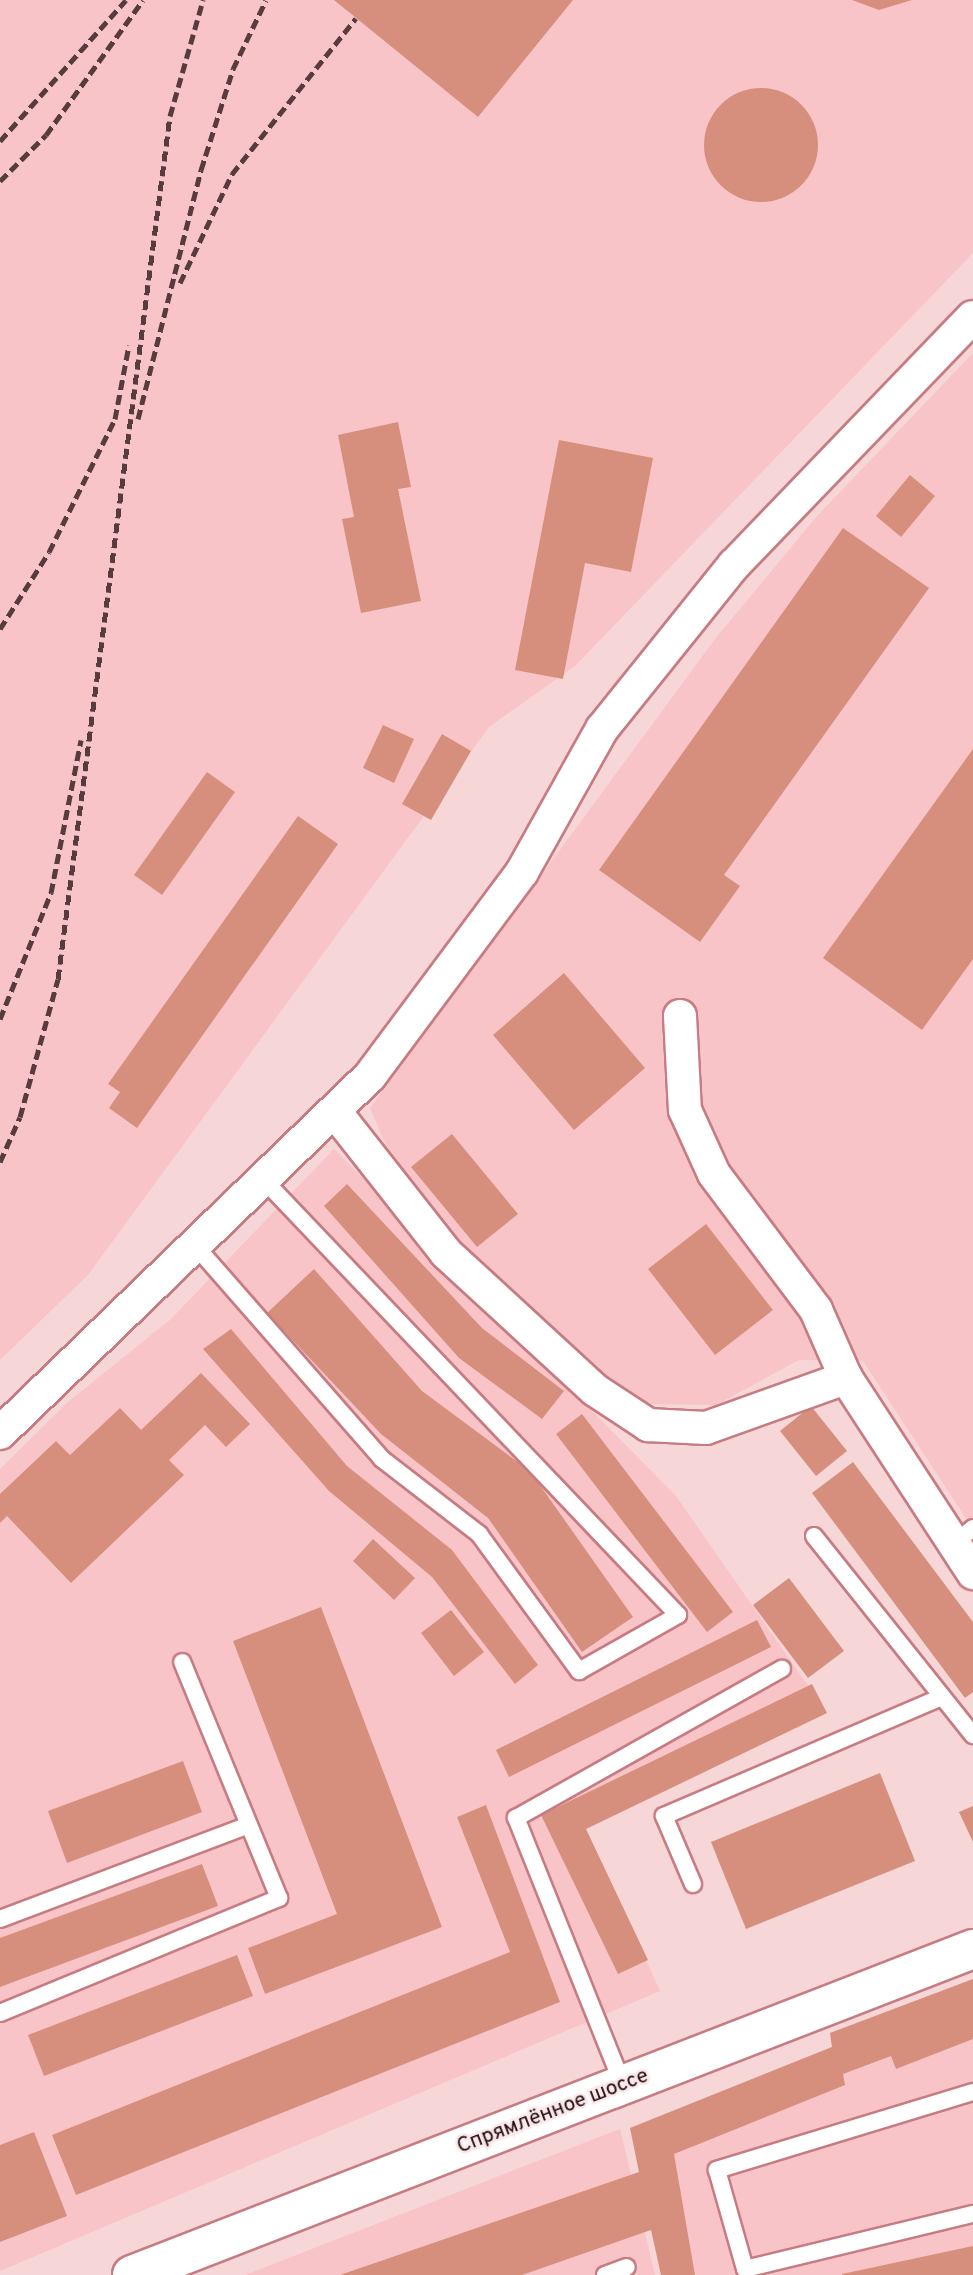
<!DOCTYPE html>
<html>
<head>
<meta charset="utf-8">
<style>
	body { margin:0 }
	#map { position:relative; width:973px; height:2275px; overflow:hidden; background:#f7d6d8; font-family:Overpass,sans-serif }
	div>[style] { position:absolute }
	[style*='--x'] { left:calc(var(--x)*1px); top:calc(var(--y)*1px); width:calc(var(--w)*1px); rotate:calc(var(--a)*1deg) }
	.built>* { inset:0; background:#f9c4c7 }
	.building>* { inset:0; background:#d78f7d }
	.round { border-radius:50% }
	.roads { filter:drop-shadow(2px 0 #c67c82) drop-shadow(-2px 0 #c67c82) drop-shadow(0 2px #c67c82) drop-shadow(0 -2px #c67c82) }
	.lane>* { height:16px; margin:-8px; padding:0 8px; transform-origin:8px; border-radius:8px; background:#fff }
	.street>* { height:32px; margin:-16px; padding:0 16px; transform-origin:16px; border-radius:16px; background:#fff }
	.secondary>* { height:38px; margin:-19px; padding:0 19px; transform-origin:19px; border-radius:19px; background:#fff }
	.rail>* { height:5px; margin-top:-2.5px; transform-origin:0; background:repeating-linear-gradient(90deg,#573c3e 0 10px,transparent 0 15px) }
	span { translate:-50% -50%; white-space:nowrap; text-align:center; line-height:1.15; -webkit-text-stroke:5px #f9e8e9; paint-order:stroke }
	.street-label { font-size:21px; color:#23090c }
</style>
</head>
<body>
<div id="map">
	<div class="built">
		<i style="clip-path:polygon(0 0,973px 0,973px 253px,575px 666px,489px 727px,88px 1275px,0 1360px)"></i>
		<i style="clip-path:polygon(973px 353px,973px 1529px,863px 1361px,799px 1360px,716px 1405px,650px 1404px,599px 1371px,459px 1240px,390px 1155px,370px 1108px,715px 639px,817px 516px)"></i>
		<i style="clip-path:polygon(334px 1149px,676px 1496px,827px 1713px,586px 1829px,660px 1991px,0 2271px,0 1469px,68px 1402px,171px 1319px)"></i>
		<i style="clip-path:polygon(973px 1979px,973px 2275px,661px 2275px,630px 2128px,832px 2047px,830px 2033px)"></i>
		<i style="clip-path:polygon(620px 2129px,655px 2275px,245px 2275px)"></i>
	</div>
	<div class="building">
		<i style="clip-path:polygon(334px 0,573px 0,478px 117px)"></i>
		<i style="clip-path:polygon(852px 0,912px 0,879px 10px)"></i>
		<i class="round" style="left:704px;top:88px;width:114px;height:114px"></i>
		<i style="clip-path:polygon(398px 422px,411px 487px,398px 489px,421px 601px,361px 613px,342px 519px,354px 517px,338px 435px)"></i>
		<i style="clip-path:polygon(559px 440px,653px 458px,631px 572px,585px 563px,563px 679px,515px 670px)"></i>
		<i style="clip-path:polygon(910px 475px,935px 496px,901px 537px,876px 516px)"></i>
		<i style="clip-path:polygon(843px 528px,929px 588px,724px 875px,740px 886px,700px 942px,599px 870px)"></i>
		<i style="clip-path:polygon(383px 725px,414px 739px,394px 783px,363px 768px)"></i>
		<i style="clip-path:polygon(442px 734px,471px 751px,431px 820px,402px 804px)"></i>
		<i style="clip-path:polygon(973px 749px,973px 959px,922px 1030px,823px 958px)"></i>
		<i style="clip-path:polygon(207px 772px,235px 792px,162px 895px,134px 875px)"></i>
		<i style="clip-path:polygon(298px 816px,338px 844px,137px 1128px,109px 1108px,120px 1092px,108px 1084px)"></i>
		<i style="clip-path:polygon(564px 973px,645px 1068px,574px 1130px,493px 1035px)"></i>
		<i style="clip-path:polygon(452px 1134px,518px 1214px,477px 1247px,411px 1167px)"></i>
		<i style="clip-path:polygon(347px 1184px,482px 1328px,564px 1391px,542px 1419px,459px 1358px,324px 1206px)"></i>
		<i style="clip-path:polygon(706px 1224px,773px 1310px,715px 1355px,648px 1269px)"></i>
		<i style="clip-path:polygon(314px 1269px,422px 1391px,530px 1471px,633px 1617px,582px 1652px,488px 1518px,381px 1434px,267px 1313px)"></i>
		<i style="clip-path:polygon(231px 1329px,347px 1466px,452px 1550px,538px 1665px,515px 1684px,432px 1577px,329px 1491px,203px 1349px)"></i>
		<i style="clip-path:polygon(201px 1373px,250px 1424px,226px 1447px,205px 1425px,169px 1460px,184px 1475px,71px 1583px,7px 1516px,0 1523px,0 1494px,56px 1441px,70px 1455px,120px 1408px,141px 1430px)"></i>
		<i style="clip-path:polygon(811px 1406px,847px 1451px,816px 1476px,780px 1431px)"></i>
		<i style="clip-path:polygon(582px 1414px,733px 1612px,707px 1632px,556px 1434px)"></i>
		<i style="clip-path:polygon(853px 1462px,973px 1622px,973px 1692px,965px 1698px,812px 1493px)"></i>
		<i style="clip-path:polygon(373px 1539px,415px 1578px,394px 1600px,353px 1561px)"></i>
		<i style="clip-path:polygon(789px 1578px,844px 1651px,808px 1678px,753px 1605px)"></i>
		<i style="clip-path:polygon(321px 1607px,442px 1927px,265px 1994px,248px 1948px,337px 1914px,233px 1641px)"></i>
		<i style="clip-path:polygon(451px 1610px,484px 1652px,454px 1676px,421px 1633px)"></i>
		<i style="clip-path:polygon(757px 1620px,771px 1647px,509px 1777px,496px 1750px)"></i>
		<i style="clip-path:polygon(812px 1684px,827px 1713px,586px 1829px,648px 1960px,618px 1974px,541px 1815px)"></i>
		<i style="clip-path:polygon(183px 1761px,202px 1812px,67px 1863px,48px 1811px)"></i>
		<i style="clip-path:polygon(880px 1773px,915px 1861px,746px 1929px,711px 1842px)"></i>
		<i style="clip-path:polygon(486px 1805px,560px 2002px,76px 2195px,52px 2135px,510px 1952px,457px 1817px)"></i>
		<i style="clip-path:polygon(973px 1806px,973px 1842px,959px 1812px)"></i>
		<i style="clip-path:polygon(202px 1864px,218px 1906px,0 1987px,0 1938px)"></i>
		<i style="clip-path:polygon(237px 1955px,253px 1996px,44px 2076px,28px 2035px)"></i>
		<i style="clip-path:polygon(973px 1979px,973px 2039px,896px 2069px,891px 2056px,843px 2074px,845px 2085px,674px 2154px,695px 2275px,661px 2275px,651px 2230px,522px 2275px,340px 2275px,639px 2172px,630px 2128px,832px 2047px,830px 2033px)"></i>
		<i style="clip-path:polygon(34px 2132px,67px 2216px,0 2242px,0 2145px)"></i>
		<i style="clip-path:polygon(973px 2246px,973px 2275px,842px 2275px,842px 2274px)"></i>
	</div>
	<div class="roads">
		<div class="lane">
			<i style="--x:193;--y:1243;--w:287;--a:48.8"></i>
			<i style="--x:382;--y:1459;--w:123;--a:37.7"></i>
			<i style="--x:479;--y:1534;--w:170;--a:53.9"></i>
			<i style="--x:579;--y:1671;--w:114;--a:-29.5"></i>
			<i style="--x:678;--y:1615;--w:602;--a:-133.59"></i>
			<i style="--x:814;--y:1536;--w:255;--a:51.4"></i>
			<i style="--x:954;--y:1544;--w:25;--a:-40"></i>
			<i style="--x:693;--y:1884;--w:74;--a:-113.1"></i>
			<i style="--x:664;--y:1816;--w:302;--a:-23.2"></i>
			<i style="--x:0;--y:1919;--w:266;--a:-20.7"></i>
			<i style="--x:0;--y:2013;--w:302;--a:-22.4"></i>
			<i style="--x:279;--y:1898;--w:255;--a:-112.3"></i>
			<i style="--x:623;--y:2085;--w:288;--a:-111.8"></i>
			<i style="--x:516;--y:1818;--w:305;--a:-29.3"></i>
			<i style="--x:973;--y:2092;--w:268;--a:163.1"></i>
			<i style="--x:717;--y:2170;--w:103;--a:74.2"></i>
			<i style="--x:745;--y:2269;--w:235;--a:-13.6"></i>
			<i style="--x:605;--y:2275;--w:23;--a:-20"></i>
		</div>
		<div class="street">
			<i style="--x:680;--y:1016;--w:94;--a:87"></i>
			<i style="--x:685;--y:1110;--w:70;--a:65.6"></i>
			<i style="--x:714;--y:1174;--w:170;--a:53.1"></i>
			<i style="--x:816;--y:1310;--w:74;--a:66.2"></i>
			<i style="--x:846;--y:1378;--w:233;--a:56.9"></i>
			<i style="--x:336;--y:1113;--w:178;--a:51.8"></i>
			<i style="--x:446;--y:1253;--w:202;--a:42.6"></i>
			<i style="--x:595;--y:1390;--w:64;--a:33.4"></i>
			<i style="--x:648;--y:1425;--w:58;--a:3"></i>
			<i style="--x:706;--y:1428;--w:149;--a:-19.7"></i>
			<i style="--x:0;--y:1433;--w:514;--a:-43.98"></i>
			<i style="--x:370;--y:1076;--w:254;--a:-53.3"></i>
			<i style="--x:522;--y:872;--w:164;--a:-60.8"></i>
			<i style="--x:602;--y:729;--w:211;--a:-51.2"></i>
			<i style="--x:734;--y:565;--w:344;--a:-46.1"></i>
		</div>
		<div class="secondary">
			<i style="--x:132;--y:2275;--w:902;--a:-21.19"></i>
		</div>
	</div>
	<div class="rail">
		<i style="--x:0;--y:141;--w:189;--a:-48.2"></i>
		<i style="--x:0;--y:181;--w:65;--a:-45"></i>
		<i style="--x:46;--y:135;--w:166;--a:-54.3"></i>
		<i style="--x:180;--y:283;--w:121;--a:-64.5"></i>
		<i style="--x:232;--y:174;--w:199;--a:-51.5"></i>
		<i style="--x:138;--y:419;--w:257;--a:-75.8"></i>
		<i style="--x:201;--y:170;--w:106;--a:-72.4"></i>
		<i style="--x:233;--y:69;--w:76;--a:-64.4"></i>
		<i style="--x:0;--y:629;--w:91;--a:-57.5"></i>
		<i style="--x:49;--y:552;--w:148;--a:-63.6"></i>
		<i style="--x:115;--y:419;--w:75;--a:-79.3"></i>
		<i style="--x:0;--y:1019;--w:136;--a:-68"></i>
		<i style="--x:51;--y:893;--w:156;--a:-78.9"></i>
		<i style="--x:0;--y:1162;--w:49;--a:-66"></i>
		<i style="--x:20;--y:1117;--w:143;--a:-74.6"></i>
		<i style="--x:58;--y:979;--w:870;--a:-82.61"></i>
		<i style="--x:170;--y:116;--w:121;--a:-74.1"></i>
	</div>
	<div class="street-label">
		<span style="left:553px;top:2112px;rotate:-21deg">Спрямлённое шоссе</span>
	</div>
</div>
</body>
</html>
